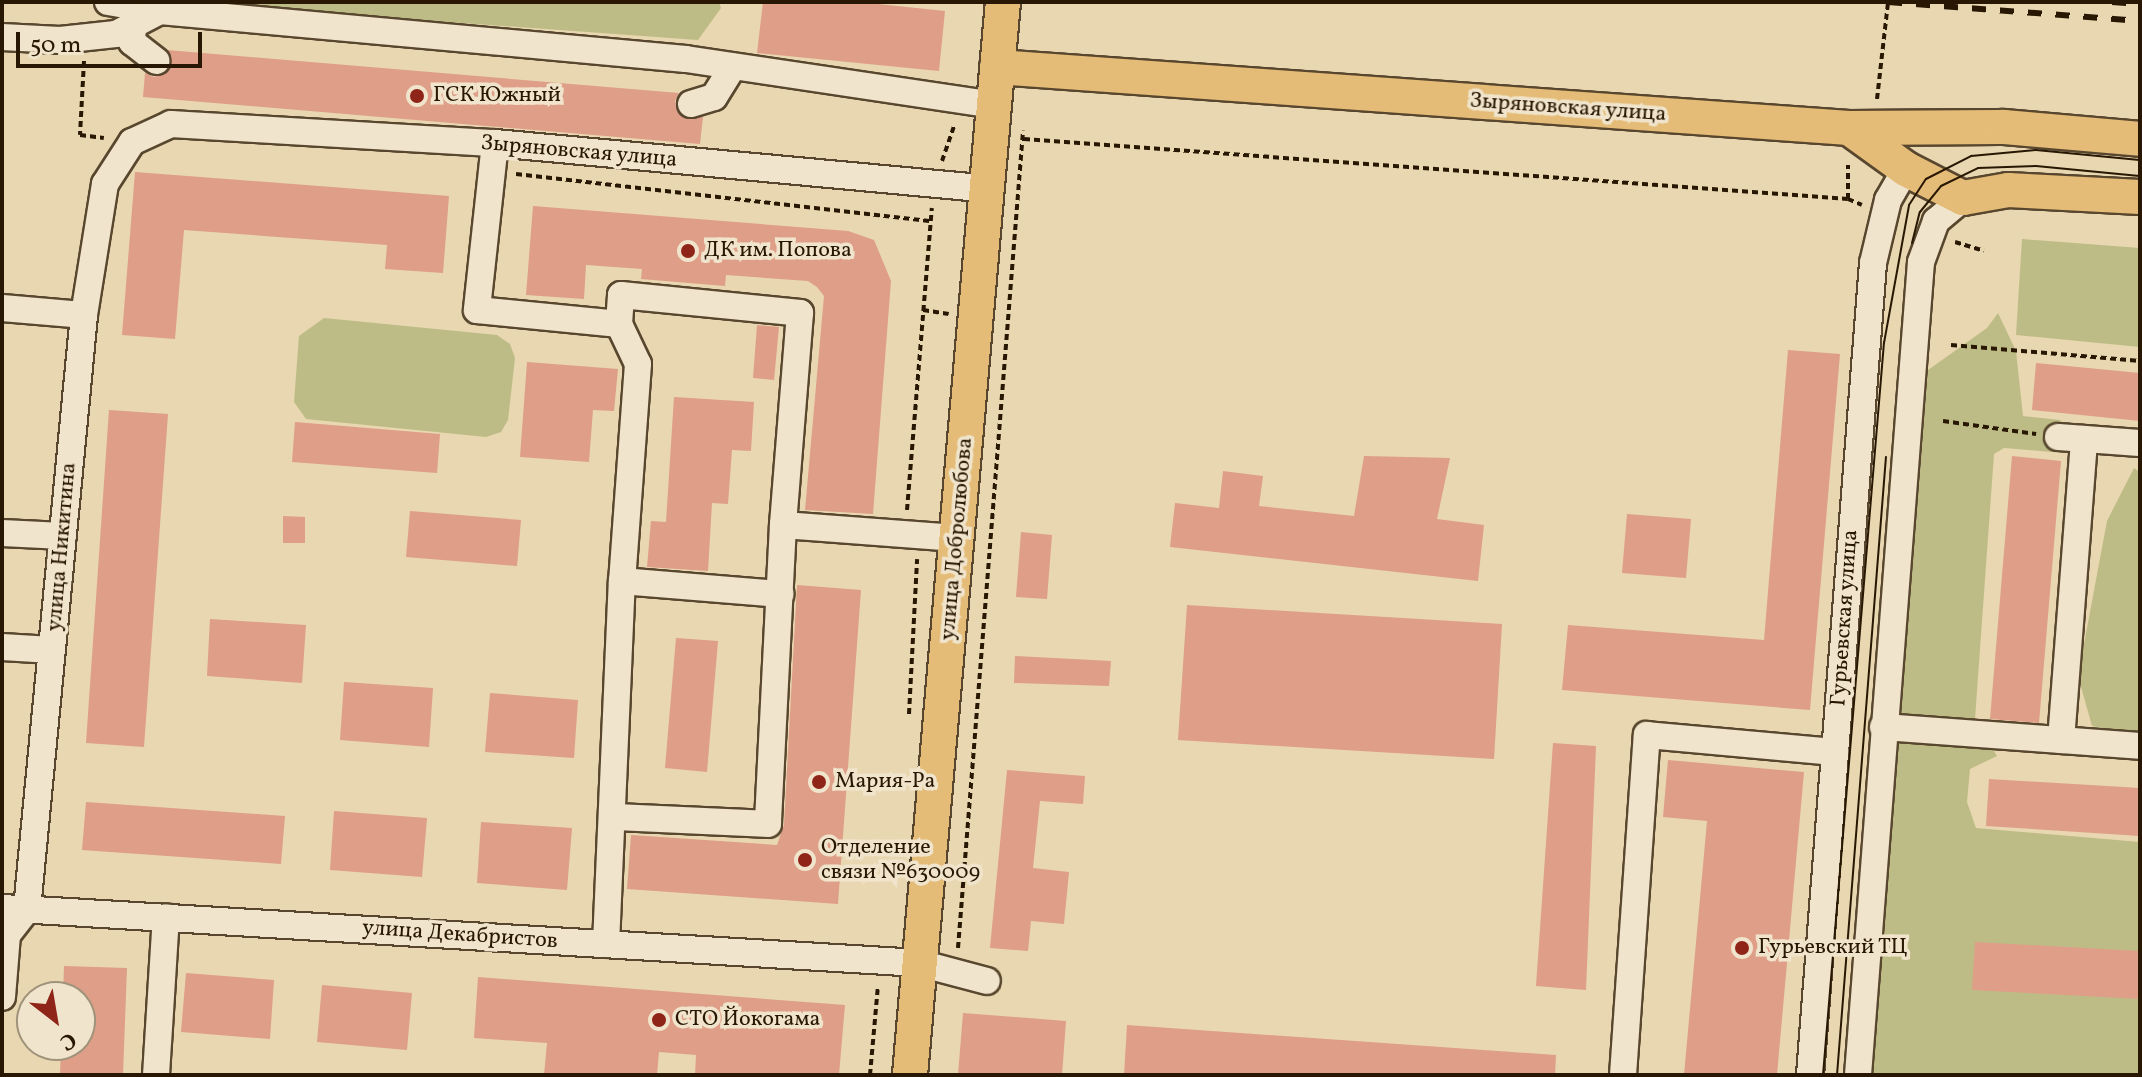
<!DOCTYPE html>
<html>
<head>
<meta charset="utf-8">
<style>
	body { margin:0 }
	#map { position:relative; width:2142px; height:1077px; overflow:hidden; background:#e8d7b0; font-family:Vollkorn,serif }
	div>[style] { position:absolute }
	[style*='--x'] { left:calc(var(--x)*1px); top:calc(var(--y)*1px); width:calc(var(--w)*1px); rotate:calc(var(--a)*1deg) }
	.green>* { inset:0; background:#bebc86 }
	.building>* { inset:0; background:#df9e87 }
	.path>* { height:4px; margin-top:-2px; transform-origin:0; background:repeating-linear-gradient(90deg,#281702 0 6px,transparent 0 10px) }
	.roads { filter:drop-shadow(2px 0 #58472e) drop-shadow(-2px 0 #58472e) drop-shadow(0 2px #58472e) drop-shadow(0 -2px #58472e) }
	.minor>* { height:26px; margin:-13px; padding:0 13px; transform-origin:13px; border-radius:13px; background:#f0e5cc }
	.major>* { height:34px; margin:-17px; padding:0 17px; transform-origin:17px; border-radius:17px; background:#e4bc78 }
	.tram>* { height:2px; margin:-1px; padding:0 1px; transform-origin:1px; border-radius:1px; background:#281702 }
	.rail>* { height:6px; margin-top:-3px; transform-origin:0; background:repeating-linear-gradient(90deg,#281702 0 14px,transparent 0 28px) }
	.dots>* { width:22px; height:22px; translate:-50% -50%; box-sizing:border-box; border:4px solid #f0e5cc; border-radius:50% }
	span { translate:-50% -50%; white-space:nowrap; text-align:center; line-height:1.15; -webkit-text-stroke:7px #f0e5cc; paint-order:stroke }
	.poi-label { font-size:22px; color:#281702 }
	.left { translate:0 -50%; text-align:left }
	.street-label { font-size:22px; color:#281702 }
	.frame { position:absolute; inset:0; border:4px solid #281702; pointer-events:none }
	.north { position:absolute; left:16px; top:981px; width:80px; height:80px; box-sizing:border-box; background:#f0e5cc; border:2px solid #a0937b; border-radius:50%; rotate:149deg; font-size:22px; font-weight:700; line-height:32px; text-align:center; color:#281702 }
	.north::after { content:''; display:block; margin:auto; width:28px; height:36px; background:#8f2418; clip-path:polygon(50% 0,100% 100%,50% 72%,0 100%) }
	.scale { position:absolute; left:16px; top:32px; width:186px; height:36px; box-sizing:border-box; border:4px solid #281702; border-top:0; padding-left:10px; font-size:24px; line-height:28px; white-space:nowrap; color:#281702; -webkit-text-stroke:6px #f0e5cc; paint-order:stroke }
</style>
</head>
<body>
<div id="map">
	<div class="green">
		<i style="clip-path:polygon(172px 2px,719px 2px,721px 8px,698px 40px)"></i>
		<i style="clip-path:polygon(2022px 239px,2140px 248px,2140px 347px,2016px 335px)"></i>
		<i style="clip-path:polygon(1998px 313px,2016px 351px,2023px 416px,2060px 420px,2076px 437px,2064px 453px,2004px 448px,1994px 454px,1975px 719px,1997px 756px,1970px 769px,1967px 802px,1976px 828px,2140px 842px,2140px 1075px,1872px 1075px,1928px 370px,1987px 328px)"></i>
		<i style="clip-path:polygon(324px 318px,497px 335px,510px 344px,515px 358px,508px 420px,501px 432px,486px 437px,306px 419px,294px 402px,299px 336px)"></i>
		<i style="clip-path:polygon(2134px 468px,2140px 472px,2140px 736px,2092px 726px,2078px 676px,2107px 521px)"></i>
	</div>
	<div class="building">
		<i style="clip-path:polygon(763px 2px,859px 2px,945px 11px,939px 71px,757px 53px)"></i>
		<i style="clip-path:polygon(167px 50px,679px 93px,675px 101px,680px 115px,703px 117px,700px 144px,143px 97px,145px 73px,154px 77px,169px 70px)"></i>
		<i style="clip-path:polygon(135px 172px,449px 196px,443px 273px,385px 269px,387px 245px,184px 230px,175px 339px,122px 335px)"></i>
		<i style="clip-path:polygon(533px 206px,848px 231px,874px 240px,891px 281px,873px 514px,805px 510px,824px 296px,817px 287px,808px 281px,726px 275px,725px 286px,641px 279px,642px 269px,586px 265px,584px 299px,526px 295px)"></i>
		<i style="clip-path:polygon(757px 325px,779px 327px,774px 380px,753px 378px)"></i>
		<i style="clip-path:polygon(1788px 350px,1840px 354px,1810px 710px,1562px 690px,1568px 625px,1764px 640px)"></i>
		<i style="clip-path:polygon(527px 362px,618px 369px,614px 411px,593px 410px,589px 462px,520px 457px)"></i>
		<i style="clip-path:polygon(2036px 363px,2140px 373px,2140px 421px,2032px 410px)"></i>
		<i style="clip-path:polygon(674px 397px,754px 402px,751px 451px,732px 450px,728px 504px,712px 503px,708px 571px,647px 567px,651px 521px,666px 522px)"></i>
		<i style="clip-path:polygon(109px 410px,168px 414px,144px 747px,86px 743px)"></i>
		<i style="clip-path:polygon(295px 422px,440px 434px,437px 473px,292px 462px)"></i>
		<i style="clip-path:polygon(1364px 456px,1450px 458px,1437px 519px,1484px 525px,1478px 581px,1170px 547px,1175px 503px,1219px 508px,1223px 471px,1263px 476px,1259px 506px,1354px 516px)"></i>
		<i style="clip-path:polygon(2012px 456px,2061px 461px,2039px 723px,1990px 719px)"></i>
		<i style="clip-path:polygon(410px 511px,521px 520px,517px 566px,406px 557px)"></i>
		<i style="clip-path:polygon(1627px 514px,1691px 519px,1686px 578px,1622px 573px)"></i>
		<i style="clip-path:polygon(283px 516px,305px 517px,305px 543px,283px 543px)"></i>
		<i style="clip-path:polygon(1021px 532px,1052px 535px,1047px 599px,1016px 597px)"></i>
		<i style="clip-path:polygon(797px 585px,861px 590px,838px 904px,627px 889px,631px 835px,777px 845px,784px 825px)"></i>
		<i style="clip-path:polygon(1187px 605px,1502px 624px,1494px 759px,1178px 740px)"></i>
		<i style="clip-path:polygon(210px 619px,306px 625px,302px 683px,207px 676px)"></i>
		<i style="clip-path:polygon(676px 638px,718px 641px,707px 772px,665px 768px)"></i>
		<i style="clip-path:polygon(1015px 656px,1111px 661px,1109px 686px,1014px 683px)"></i>
		<i style="clip-path:polygon(344px 682px,433px 688px,429px 747px,340px 740px)"></i>
		<i style="clip-path:polygon(490px 693px,578px 700px,574px 758px,485px 752px)"></i>
		<i style="clip-path:polygon(1553px 743px,1596px 746px,1586px 990px,1536px 986px)"></i>
		<i style="clip-path:polygon(1668px 760px,1804px 772px,1777px 1075px,1684px 1075px,1707px 821px,1663px 817px)"></i>
		<i style="clip-path:polygon(1007px 770px,1085px 776px,1083px 804px,1040px 801px,1033px 868px,1069px 872px,1064px 924px,1031px 921px,1028px 951px,990px 948px)"></i>
		<i style="clip-path:polygon(1989px 779px,2140px 788px,2140px 836px,1986px 826px)"></i>
		<i style="clip-path:polygon(86px 802px,285px 816px,281px 864px,82px 850px)"></i>
		<i style="clip-path:polygon(334px 811px,427px 818px,422px 877px,330px 870px)"></i>
		<i style="clip-path:polygon(481px 822px,572px 828px,567px 890px,477px 883px)"></i>
		<i style="clip-path:polygon(1975px 942px,2140px 951px,2140px 999px,1972px 990px)"></i>
		<i style="clip-path:polygon(64px 966px,127px 968px,123px 1075px,60px 1075px,61px 1045px,80px 1045px,80px 997px,63px 997px)"></i>
		<i style="clip-path:polygon(186px 973px,274px 980px,270px 1039px,181px 1032px)"></i>
		<i style="clip-path:polygon(478px 977px,845px 1005px,839px 1075px,695px 1075px,696px 1055px,659px 1052px,657px 1075px,544px 1075px,547px 1043px,474px 1038px)"></i>
		<i style="clip-path:polygon(322px 985px,412px 993px,407px 1050px,317px 1042px)"></i>
		<i style="clip-path:polygon(963px 1013px,1066px 1021px,1062px 1075px,958px 1075px)"></i>
		<i style="clip-path:polygon(1127px 1025px,1556px 1055px,1555px 1075px,1124px 1075px)"></i>
	</div>
	<div class="path">
		<i style="--x:84;--y:61;--w:74;--a:93.1"></i>
		<i style="--x:80;--y:135;--w:24;--a:7"></i>
		<i style="--x:1877;--y:99;--w:98;--a:-83.5"></i>
		<i style="--x:1024;--y:139;--w:826;--a:4.16"></i>
		<i style="--x:1848;--y:199;--w:15;--a:23"></i>
		<i style="--x:942;--y:161;--w:39;--a:-71"></i>
		<i style="--x:516;--y:174;--w:418;--a:6.5"></i>
		<i style="--x:1848;--y:199;--w:34;--a:-90"></i>
		<i style="--x:1955;--y:242;--w:30;--a:17"></i>
		<i style="--x:923;--y:310;--w:26;--a:9"></i>
		<i style="--x:1951;--y:345;--w:190;--a:4.8"></i>
		<i style="--x:1943;--y:421;--w:94;--a:8"></i>
		<i style="--x:907;--y:510;--w:303;--a:-85.3"></i>
		<i style="--x:909;--y:714;--w:155;--a:-87"></i>
		<i style="--x:958;--y:948;--w:820;--a:-85.45"></i>
		<i style="--x:870;--y:1075;--w:89;--a:-84.9"></i>
	</div>
	<div class="roads">
		<div class="minor">
			<i style="--x:108;--y:2;--w:53;--a:9.8"></i>
			<i style="--x:133;--y:26;--w:16;--a:94"></i>
			<i style="--x:132;--y:42;--w:31;--a:38"></i>
			<i style="--x:2;--y:37;--w:58;--a:3"></i>
			<i style="--x:60;--y:40;--w:56;--a:-6.1"></i>
			<i style="--x:116;--y:34;--w:50;--a:-27.6"></i>
			<i style="--x:160;--y:11;--w:528;--a:5.21"></i>
			<i style="--x:686;--y:59;--w:311;--a:8.5"></i>
			<i style="--x:691;--y:104;--w:24;--a:-17"></i>
			<i style="--x:714;--y:97;--w:36;--a:-58"></i>
			<i style="--x:495;--y:143;--w:168;--a:96.2"></i>
			<i style="--x:477;--y:310;--w:143;--a:5.6"></i>
			<i style="--x:619;--y:324;--w:29;--a:-86"></i>
			<i style="--x:621;--y:295;--w:180;--a:5.7"></i>
			<i style="--x:800;--y:313;--w:213;--a:94.6"></i>
			<i style="--x:783;--y:525;--w:299;--a:92.9"></i>
			<i style="--x:768;--y:824;--w:156;--a:-177.4"></i>
			<i style="--x:2;--y:308;--w:82;--a:4.9"></i>
			<i style="--x:619;--y:324;--w:44;--a:64.6"></i>
			<i style="--x:638;--y:364;--w:218;--a:94.2"></i>
			<i style="--x:622;--y:581;--w:159;--a:4.7"></i>
			<i style="--x:2058;--y:437;--w:82;--a:4.2"></i>
			<i style="--x:783;--y:525;--w:174;--a:4.3"></i>
			<i style="--x:2;--y:533;--w:61;--a:2.8"></i>
			<i style="--x:2;--y:647;--w:50;--a:3.4"></i>
			<i style="--x:1883;--y:727;--w:258;--a:4.2"></i>
			<i style="--x:2061;--y:740;--w:302;--a:-85.6"></i>
			<i style="--x:2;--y:908;--w:919;--a:3.43"></i>
			<i style="--x:919;--y:963;--w:70;--a:14.8"></i>
			<i style="--x:606;--y:944;--w:363;--a:-87.5"></i>
			<i style="--x:2;--y:997;--w:62;--a:-85.4"></i>
			<i style="--x:7;--y:935;--w:33;--a:-52"></i>
			<i style="--x:27;--y:909;--w:597;--a:-84.52"></i>
			<i style="--x:84;--y:315;--w:133;--a:-80.9"></i>
			<i style="--x:105;--y:184;--w:50;--a:-57.3"></i>
			<i style="--x:132;--y:142;--w:43;--a:-24.8"></i>
			<i style="--x:171;--y:124;--w:325;--a:3.4"></i>
			<i style="--x:495;--y:143;--w:494;--a:5.3"></i>
			<i style="--x:156;--y:1075;--w:158;--a:-86.4"></i>
			<i style="--x:1623;--y:1075;--w:341;--a:-86"></i>
			<i style="--x:1647;--y:735;--w:189;--a:5.2"></i>
			<i style="--x:1810;--y:1075;--w:814;--a:-85.56"></i>
			<i style="--x:1873;--y:263;--w:65;--a:-76.6"></i>
			<i style="--x:1888;--y:200;--w:36;--a:-60"></i>
			<i style="--x:1858;--y:1075;--w:815;--a:-85.57"></i>
			<i style="--x:1921;--y:262;--w:44;--a:-69.9"></i>
			<i style="--x:1936;--y:221;--w:35;--a:-40"></i>
		</div>
		<div class="major">
			<i style="--x:997;--y:67;--w:854;--a:4.1"></i>
			<i style="--x:1849;--y:128;--w:155;--a:-0.4"></i>
			<i style="--x:2004;--y:127;--w:137;--a:5"></i>
			<i style="--x:1849;--y:128;--w:70;--a:35.7"></i>
			<i style="--x:1906;--y:169;--w:64;--a:27"></i>
			<i style="--x:1963;--y:198;--w:46;--a:-10.1"></i>
			<i style="--x:2008;--y:190;--w:132;--a:3"></i>
			<i style="--x:910;--y:1075;--w:1077;--a:-85.05"></i>
		</div>
	</div>
	<div class="tram">
		<i style="--x:1912;--y:243;--w:32;--a:-76"></i>
		<i style="--x:1920;--y:212;--w:33;--a:-51"></i>
		<i style="--x:1941;--y:186;--w:41;--a:-25.9"></i>
		<i style="--x:1978;--y:168;--w:58;--a:-2"></i>
		<i style="--x:2036;--y:166;--w:104;--a:5.5"></i>
		<i style="--x:1823;--y:1075;--w:735;--a:-85.24"></i>
		<i style="--x:1884;--y:343;--w:140;--a:-79.7"></i>
		<i style="--x:1909;--y:205;--w:31;--a:-57"></i>
		<i style="--x:1926;--y:179;--w:51;--a:-27.1"></i>
		<i style="--x:1971;--y:156;--w:65;--a:-5.3"></i>
		<i style="--x:2036;--y:150;--w:104;--a:5.5"></i>
		<i style="--x:1837;--y:1075;--w:620;--a:-85.47"></i>
	</div>
	<div class="rail">
		<i style="--x:1888;--y:2;--w:253;--a:4.3"></i>
		<i style="--x:2112;--y:2;--w:28;--a:4"></i>
	</div>
	<div class="dots">
		<i style="left:417px;top:96px;background:#8f2418"></i>
		<i style="left:688px;top:251px;background:#8f2418"></i>
		<i style="left:819px;top:782px;background:#8f2418"></i>
		<i style="left:805px;top:860px;background:#8f2418"></i>
		<i style="left:1742px;top:948px;background:#8f2418"></i>
		<i style="left:659px;top:1020px;background:#8f2418"></i>
	</div>
	<div class="poi-label">
		<span class="left" style="left:433px;top:96px">ГСК Южный</span>
		<span class="left" style="left:704px;top:251px">ДК им. Попова</span>
		<span class="left" style="left:835px;top:782px">Мария-Ра</span>
		<span class="left" style="left:821px;top:860px">Отделение<br>связи №630009</span>
		<span class="left" style="left:1758px;top:948px">Гурьевский ТЦ</span>
		<span class="left" style="left:675px;top:1020px">СТО Йокогама</span>
	</div>
	<div class="street-label">
		<span style="left:1568px;top:108px;rotate:4deg">Зыряновская улица</span>
		<span style="left:579px;top:152px;rotate:5deg">Зыряновская улица</span>
		<span style="left:957px;top:539px;rotate:-85deg">улица Добролюбова</span>
		<span style="left:62px;top:547px;rotate:-85deg">улица Никитина</span>
		<span style="left:1845px;top:618px;rotate:-86deg">Гурьевская улица</span>
		<span style="left:460px;top:935px;rotate:4deg">улица Декабристов</span>
	</div>
	<div class="frame"></div>
	<div class="north">С</div>
	<div class="scale">50 m</div>
</div>
</body>
</html>
